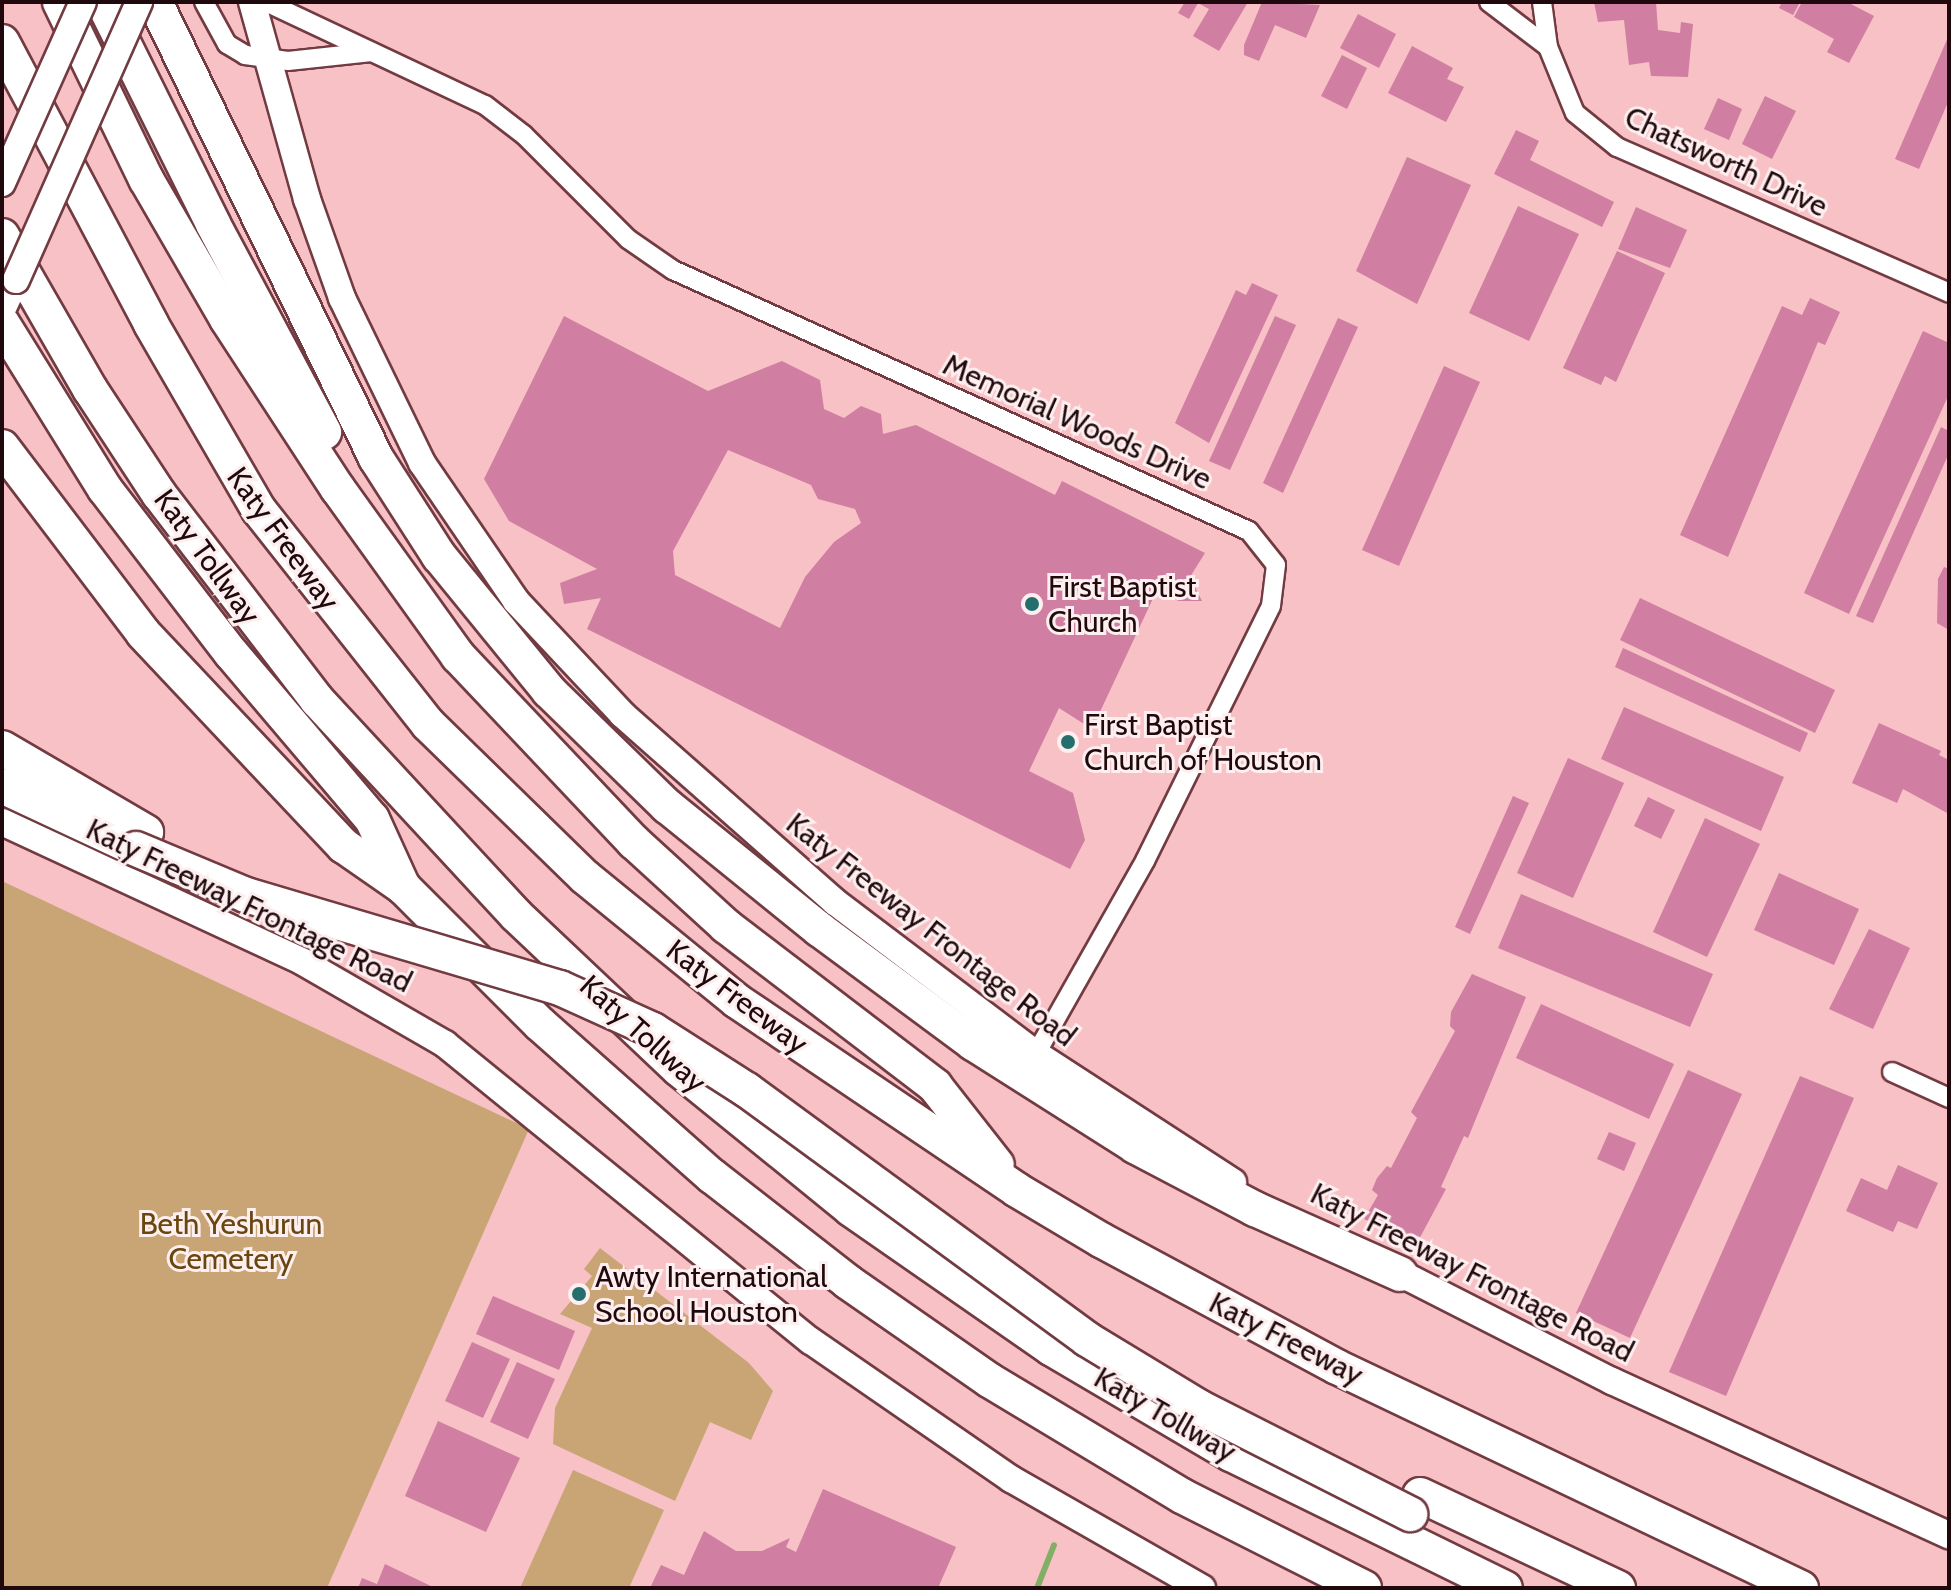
<!DOCTYPE html>
<html>
<head>
<meta charset="utf-8">
<style>
	body { margin:0 }
	#map { position:relative; width:1951px; height:1590px; overflow:hidden; background:#f7c1c5; font-family:Cabin,sans-serif }
	div>[style] { position:absolute }
	[style*='--x'] { left:calc(var(--x)*1px); top:calc(var(--y)*1px); width:calc(var(--w)*1px); rotate:calc(var(--a)*1deg) }
	.green>* { inset:0; background:#c9a576 }
	.stream>* { height:6px; margin:-3px; padding:0 3px; transform-origin:3px; border-radius:3px; background:#83ae66 }
	.building>* { inset:0; background:#d07ea1 }
	.roads { filter:drop-shadow(2px 0 #723b41) drop-shadow(-2px 0 #723b41) drop-shadow(0 2px #723b41) drop-shadow(0 -2px #723b41) }
	.street>* { height:18px; margin:-9px; padding:0 9px; transform-origin:9px; border-radius:9px; background:#fff }
	.secondary>* { height:26px; margin:-13px; padding:0 13px; transform-origin:13px; border-radius:13px; background:#fff }
	.highway>* { height:34px; margin:-17px; padding:0 17px; transform-origin:17px; border-radius:17px; background:#fff }
	.bridges { filter:drop-shadow(2px 0 #723b41) drop-shadow(-2px 0 #723b41) drop-shadow(0 2px #723b41) drop-shadow(0 -2px #723b41) }
	.secondary-bridge>* { height:26px; margin:-13px; padding:0 13px; transform-origin:13px; border-radius:13px; background:#fff }
	.highway-bridge>* { height:34px; margin:-17px; padding:0 17px; transform-origin:17px; border-radius:17px; background:#fff }
	.dots>* { width:22px; height:22px; translate:-50% -50%; box-sizing:border-box; border:4px solid #fdeeef; border-radius:50% }
	span { translate:-50% -50%; white-space:nowrap; text-align:center; line-height:1.15; -webkit-text-stroke:6px #fdeeef; paint-order:stroke }
	.street-label { font-size:30px; color:#1f090c }
	.poi-label { font-size:30px; color:#1f090c }
	.left { translate:0 -50%; text-align:left }
	.park-label { font-size:30px; color:#69460d }
	.frame { position:absolute; inset:0; border:4px solid #1f090c; pointer-events:none }
</style>
</head>
<body>
<div id="map">
	<div class="green">
		<i style="clip-path:polygon(2px 881px,529px 1129px,327px 1588px,2px 1588px)"></i>
		<i style="clip-path:polygon(600px 1248px,749px 1363px,773px 1391px,751px 1440px,710px 1422px,675px 1501px,553px 1444px,555px 1408px,592px 1328px,560px 1314px,592px 1276px,584px 1269px)"></i>
		<i style="clip-path:polygon(573px 1470px,664px 1510px,629px 1588px,520px 1588px)"></i>
	</div>
	<div class="stream">
		<i style="--x:1037;--y:1588;--w:46;--a:-68.4"></i>
	</div>
	<div class="building">
		<i style="clip-path:polygon(1185px 2px,1248px 2px,1219px 51px,1193px 36px,1209px 9px,1198px 3px,1189px 19px,1178px 13px)"></i>
		<i style="clip-path:polygon(1262px 2px,1320px 5px,1306px 38px,1275px 25px,1259px 61px,1244px 55px,1244px 45px)"></i>
		<i style="clip-path:polygon(1594px 2px,1656px 2px,1658px 30px,1680px 33px,1681px 22px,1693px 24px,1688px 77px,1651px 76px,1649px 62px,1629px 65px,1624px 20px,1598px 22px)"></i>
		<i style="clip-path:polygon(1782px 2px,1800px 2px,1793px 15px,1779px 8px)"></i>
		<i style="clip-path:polygon(1802px 2px,1847px 2px,1874px 16px,1849px 63px,1827px 52px,1834px 39px,1794px 17px)"></i>
		<i style="clip-path:polygon(1358px 14px,1396px 34px,1379px 68px,1340px 48px)"></i>
		<i style="clip-path:polygon(1949px 35px,1949px 100px,1919px 169px,1895px 159px)"></i>
		<i style="clip-path:polygon(1412px 46px,1453px 68px,1447px 79px,1464px 87px,1446px 122px,1388px 93px)"></i>
		<i style="clip-path:polygon(1342px 55px,1367px 68px,1347px 109px,1321px 96px)"></i>
		<i style="clip-path:polygon(1765px 96px,1796px 111px,1772px 159px,1742px 144px)"></i>
		<i style="clip-path:polygon(1718px 98px,1742px 109px,1729px 140px,1704px 129px)"></i>
		<i style="clip-path:polygon(1516px 130px,1539px 141px,1530px 160px,1614px 202px,1602px 227px,1494px 174px)"></i>
		<i style="clip-path:polygon(1407px 157px,1471px 185px,1417px 304px,1356px 271px)"></i>
		<i style="clip-path:polygon(1518px 206px,1579px 234px,1529px 341px,1469px 313px)"></i>
		<i style="clip-path:polygon(1636px 207px,1687px 230px,1670px 268px,1618px 249px)"></i>
		<i style="clip-path:polygon(1617px 251px,1665px 273px,1616px 382px,1605px 376px,1601px 385px,1563px 368px)"></i>
		<i style="clip-path:polygon(1252px 283px,1278px 295px,1209px 443px,1175px 423px,1236px 290px,1246px 295px)"></i>
		<i style="clip-path:polygon(1810px 298px,1840px 312px,1825px 345px,1818px 342px,1728px 557px,1680px 535px,1782px 306px,1802px 315px)"></i>
		<i style="clip-path:polygon(evenodd,564px 316px,708px 391px,782px 361px,820px 380px,824px 409px,844px 418px,861px 406px,881px 414px,883px 434px,916px 425px,1055px 495px,1062px 481px,1205px 553px,1190px 577px,1202px 601px,1179px 601px,1156px 592px,1092px 729px,1059px 708px,1029px 771px,1073px 793px,1085px 840px,1070px 869px,587px 629px,601px 598px,564px 604px,560px 583px,597px 569px,509px 521px,484px 479px,564px 316px,728px 450px,811px 485px,818px 499px,855px 509px,861px 523px,834px 542px,805px 577px,780px 628px,675px 575px,673px 551px,728px 450px)"></i>
		<i style="clip-path:polygon(1275px 316px,1296px 325px,1230px 470px,1209px 461px)"></i>
		<i style="clip-path:polygon(1338px 318px,1358px 327px,1283px 493px,1263px 483px)"></i>
		<i style="clip-path:polygon(1923px 331px,1949px 343px,1949px 394px,1849px 614px,1804px 593px)"></i>
		<i style="clip-path:polygon(1444px 366px,1480px 382px,1399px 566px,1362px 550px)"></i>
		<i style="clip-path:polygon(1941px 427px,1949px 431px,1949px 453px,1873px 623px,1856px 616px)"></i>
		<i style="clip-path:polygon(1944px 567px,1949px 569px,1949px 630px,1937px 623px,1938px 579px)"></i>
		<i style="clip-path:polygon(1640px 598px,1835px 690px,1815px 733px,1620px 640px)"></i>
		<i style="clip-path:polygon(1623px 648px,1808px 733px,1800px 752px,1615px 667px)"></i>
		<i style="clip-path:polygon(1624px 707px,1784px 777px,1761px 831px,1601px 759px)"></i>
		<i style="clip-path:polygon(1879px 723px,1941px 751px,1939px 755px,1949px 760px,1949px 814px,1903px 789px,1897px 803px,1852px 783px)"></i>
		<i style="clip-path:polygon(1568px 758px,1624px 783px,1573px 898px,1517px 873px)"></i>
		<i style="clip-path:polygon(1513px 796px,1529px 803px,1470px 934px,1455px 927px)"></i>
		<i style="clip-path:polygon(1648px 797px,1675px 810px,1661px 839px,1634px 826px)"></i>
		<i style="clip-path:polygon(1705px 818px,1760px 844px,1707px 957px,1653px 932px)"></i>
		<i style="clip-path:polygon(1779px 873px,1859px 909px,1834px 965px,1754px 930px)"></i>
		<i style="clip-path:polygon(1521px 894px,1713px 974px,1690px 1027px,1498px 948px)"></i>
		<i style="clip-path:polygon(1869px 929px,1910px 948px,1873px 1029px,1829px 1009px)"></i>
		<i style="clip-path:polygon(1472px 974px,1526px 997px,1468px 1138px,1464px 1136px,1441px 1187px,1446px 1189px,1417px 1243px,1364px 1219px,1378px 1195px,1372px 1190px,1377px 1178px,1387px 1166px,1391px 1168px,1417px 1118px,1411px 1112px,1455px 1031px,1450px 1026px,1451px 1012px)"></i>
		<i style="clip-path:polygon(1541px 1004px,1674px 1064px,1649px 1119px,1516px 1058px)"></i>
		<i style="clip-path:polygon(1688px 1070px,1742px 1094px,1630px 1338px,1576px 1313px)"></i>
		<i style="clip-path:polygon(1800px 1076px,1854px 1098px,1726px 1396px,1669px 1372px)"></i>
		<i style="clip-path:polygon(1609px 1132px,1636px 1143px,1624px 1171px,1597px 1159px)"></i>
		<i style="clip-path:polygon(1898px 1165px,1938px 1183px,1917px 1229px,1898px 1221px,1893px 1232px,1846px 1211px,1861px 1178px,1887px 1190px)"></i>
		<i style="clip-path:polygon(493px 1296px,575px 1331px,559px 1370px,476px 1334px)"></i>
		<i style="clip-path:polygon(472px 1342px,510px 1359px,483px 1418px,445px 1401px)"></i>
		<i style="clip-path:polygon(517px 1362px,555px 1379px,528px 1439px,490px 1422px)"></i>
		<i style="clip-path:polygon(438px 1421px,520px 1458px,486px 1532px,405px 1496px)"></i>
		<i style="clip-path:polygon(823px 1489px,956px 1547px,938px 1588px,650px 1588px,661px 1565px,684px 1575px,704px 1531px,736px 1551px,762px 1551px,790px 1538px,786px 1547px,796px 1552px)"></i>
		<i style="clip-path:polygon(385px 1564px,435px 1588px,358px 1588px,362px 1578px,377px 1584px)"></i>
	</div>
	<div class="roads">
		<div class="street">
			<i style="--x:204;--y:2;--w:48;--a:61.3"></i>
			<i style="--x:227;--y:44;--w:21;--a:31"></i>
			<i style="--x:245;--y:55;--w:43;--a:7.9"></i>
			<i style="--x:288;--y:61;--w:84;--a:-6.1"></i>
			<i style="--x:266;--y:2;--w:242;--a:25.2"></i>
			<i style="--x:485;--y:105;--w:49;--a:37.6"></i>
			<i style="--x:524;--y:135;--w:147;--a:45"></i>
			<i style="--x:628;--y:239;--w:55;--a:34.6"></i>
			<i style="--x:673;--y:270;--w:632;--a:24.38"></i>
			<i style="--x:1249;--y:531;--w:43;--a:51.5"></i>
			<i style="--x:1276;--y:565;--w:41;--a:97"></i>
			<i style="--x:1271;--y:606;--w:284;--a:116.3"></i>
			<i style="--x:1145;--y:861;--w:222;--a:119.5"></i>
			<i style="--x:1489;--y:2;--w:74;--a:37.3"></i>
			<i style="--x:1548;--y:47;--w:71;--a:67.8"></i>
			<i style="--x:1575;--y:113;--w:54;--a:39"></i>
			<i style="--x:1617;--y:147;--w:363;--a:23.7"></i>
			<i style="--x:1542;--y:2;--w:45;--a:82.4"></i>
			<i style="--x:1892;--y:1072;--w:63;--a:24.5"></i>
		</div>
		<div class="secondary">
			<i style="--x:252;--y:2;--w:205;--a:74.4"></i>
			<i style="--x:307;--y:199;--w:105;--a:70.5"></i>
			<i style="--x:342;--y:298;--w:183;--a:64.1"></i>
			<i style="--x:422;--y:463;--w:167;--a:55.7"></i>
			<i style="--x:516;--y:601;--w:155;--a:46.8"></i>
			<i style="--x:622;--y:714;--w:284;--a:41.4"></i>
			<i style="--x:835;--y:902;--w:252;--a:37.1"></i>
			<i style="--x:1036;--y:1054;--w:235;--a:33"></i>
			<i style="--x:2;--y:310;--w:33;--a:-65"></i>
			<i style="--x:2;--y:822;--w:332;--a:24.9"></i>
			<i style="--x:303;--y:962;--w:164;--a:30"></i>
			<i style="--x:445;--y:1044;--w:471;--a:39.1"></i>
			<i style="--x:811;--y:1341;--w:243;--a:34.6"></i>
			<i style="--x:1011;--y:1479;--w:220;--a:29.7"></i>
			<i style="--x:1386;--y:1266;--w:254;--a:27"></i>
			<i style="--x:1612;--y:1381;--w:371;--a:24.6"></i>
		</div>
		<div class="highway">
			<i style="--x:60;--y:2;--w:197;--a:64.1"></i>
			<i style="--x:146;--y:179;--w:162;--a:59.9"></i>
			<i style="--x:227;--y:319;--w:203;--a:56.9"></i>
			<i style="--x:338;--y:489;--w:206;--a:54.3"></i>
			<i style="--x:458;--y:656;--w:256;--a:46.6"></i>
			<i style="--x:634;--y:842;--w:125;--a:42.4"></i>
			<i style="--x:726;--y:926;--w:263;--a:37.4"></i>
			<i style="--x:935;--y:1086;--w:100;--a:51.9"></i>
			<i style="--x:103;--y:2;--w:248;--a:63.6"></i>
			<i style="--x:213;--y:224;--w:236;--a:61.9"></i>
			<i style="--x:155;--y:2;--w:507;--a:64.14"></i>
			<i style="--x:376;--y:458;--w:117;--a:57.3"></i>
			<i style="--x:439;--y:556;--w:174;--a:50.8"></i>
			<i style="--x:549;--y:691;--w:165;--a:44.3"></i>
			<i style="--x:667;--y:806;--w:196;--a:39"></i>
			<i style="--x:819;--y:929;--w:192;--a:36.5"></i>
			<i style="--x:973;--y:1043;--w:192;--a:32.4"></i>
			<i style="--x:1135;--y:1146;--w:136;--a:27.7"></i>
			<i style="--x:1255;--y:1209;--w:159;--a:24.1"></i>
			<i style="--x:2;--y:42;--w:319;--a:62.1"></i>
			<i style="--x:151;--y:324;--w:215;--a:59.9"></i>
			<i style="--x:259;--y:510;--w:273;--a:51.7"></i>
			<i style="--x:428;--y:724;--w:219;--a:44.3"></i>
			<i style="--x:585;--y:877;--w:196;--a:39.2"></i>
			<i style="--x:737;--y:1001;--w:338;--a:34"></i>
			<i style="--x:1017;--y:1190;--w:98;--a:30.8"></i>
			<i style="--x:1101;--y:1240;--w:268;--a:28.3"></i>
			<i style="--x:1337;--y:1367;--w:514;--a:25.47"></i>
			<i style="--x:2;--y:236;--w:177;--a:60.1"></i>
			<i style="--x:90;--y:389;--w:126;--a:56.7"></i>
			<i style="--x:159;--y:494;--w:260;--a:52.5"></i>
			<i style="--x:317;--y:700;--w:293;--a:47.2"></i>
			<i style="--x:516;--y:915;--w:224;--a:43.4"></i>
			<i style="--x:679;--y:1069;--w:222;--a:39.1"></i>
			<i style="--x:851;--y:1209;--w:244;--a:34.8"></i>
			<i style="--x:1051;--y:1348;--w:209;--a:30.5"></i>
			<i style="--x:1231;--y:1454;--w:305;--a:26.1"></i>
			<i style="--x:2;--y:323;--w:195;--a:58.2"></i>
			<i style="--x:105;--y:489;--w:207;--a:52.5"></i>
			<i style="--x:231;--y:653;--w:218;--a:49.7"></i>
			<i style="--x:372;--y:819;--w:75;--a:65.5"></i>
			<i style="--x:403;--y:887;--w:194;--a:45"></i>
			<i style="--x:540;--y:1024;--w:230;--a:41.5"></i>
			<i style="--x:712;--y:1176;--w:172;--a:37.9"></i>
			<i style="--x:848;--y:1282;--w:172;--a:34.8"></i>
			<i style="--x:989;--y:1380;--w:225;--a:31"></i>
			<i style="--x:1182;--y:1496;--w:204;--a:26.8"></i>
			<i style="--x:2;--y:447;--w:233;--a:52.8"></i>
			<i style="--x:143;--y:633;--w:293;--a:46.7"></i>
			<i style="--x:344;--y:846;--w:72;--a:34.8"></i>
			<i style="--x:2;--y:748;--w:167;--a:30.3"></i>
			<i style="--x:2;--y:786;--w:144;--a:25.1"></i>
			<i style="--x:1420;--y:1495;--w:219;--a:25.2"></i>
		</div>
	</div>
	<div class="bridges">
		<div class="secondary-bridge">
			<i style="--x:2;--y:183;--w:198;--a:-65.9"></i>
			<i style="--x:16;--y:280;--w:304;--a:-66.1"></i>
		</div>
		<div class="highway-bridge">
			<i style="--x:136;--y:849;--w:119;--a:22.7"></i>
			<i style="--x:246;--y:895;--w:327;--a:16.5"></i>
			<i style="--x:560;--y:988;--w:102;--a:24.3"></i>
			<i style="--x:653;--y:1030;--w:112;--a:32.6"></i>
			<i style="--x:747;--y:1090;--w:421;--a:36.2"></i>
			<i style="--x:1087;--y:1339;--w:131;--a:31.3"></i>
			<i style="--x:1199;--y:1407;--w:237;--a:26.9"></i>
		</div>
	</div>
	<div class="dots">
		<i style="left:1032px;top:604px;background:#246f6e"></i>
		<i style="left:1068px;top:742px;background:#246f6e"></i>
		<i style="left:579px;top:1294px;background:#246f6e"></i>
	</div>
	<div class="street-label">
		<span style="left:1726px;top:162px;rotate:25deg">Chatsworth Drive</span>
		<span style="left:1077px;top:422px;rotate:24deg">Memorial Woods Drive</span>
		<span style="left:283px;top:539px;rotate:54deg">Katy Freeway</span>
		<span style="left:207px;top:557px;rotate:54deg">Katy Tollway</span>
		<span style="left:249px;top:906px;rotate:26deg">Katy Freeway Frontage Road</span>
		<span style="left:931px;top:930px;rotate:38deg">Katy Freeway Frontage Road</span>
		<span style="left:737px;top:997px;rotate:37deg">Katy Freeway</span>
		<span style="left:643px;top:1034px;rotate:42deg">Katy Tollway</span>
		<span style="left:1472px;top:1273px;rotate:27deg">Katy Freeway Frontage Road</span>
		<span style="left:1286px;top:1339px;rotate:27deg">Katy Freeway</span>
		<span style="left:1165px;top:1415px;rotate:30deg">Katy Tollway</span>
	</div>
	<div class="poi-label">
		<span class="left" style="left:1048px;top:604px">First Baptist<br>Church</span>
		<span class="left" style="left:1084px;top:742px">First Baptist<br>Church of Houston</span>
		<span class="left" style="left:595px;top:1294px">Awty International<br>School Houston</span>
	</div>
	<div class="park-label">
		<span style="left:231px;top:1241px">Beth Yeshurun<br>Cemetery</span>
	</div>
	<div class="frame"></div>
</div>
</body>
</html>
